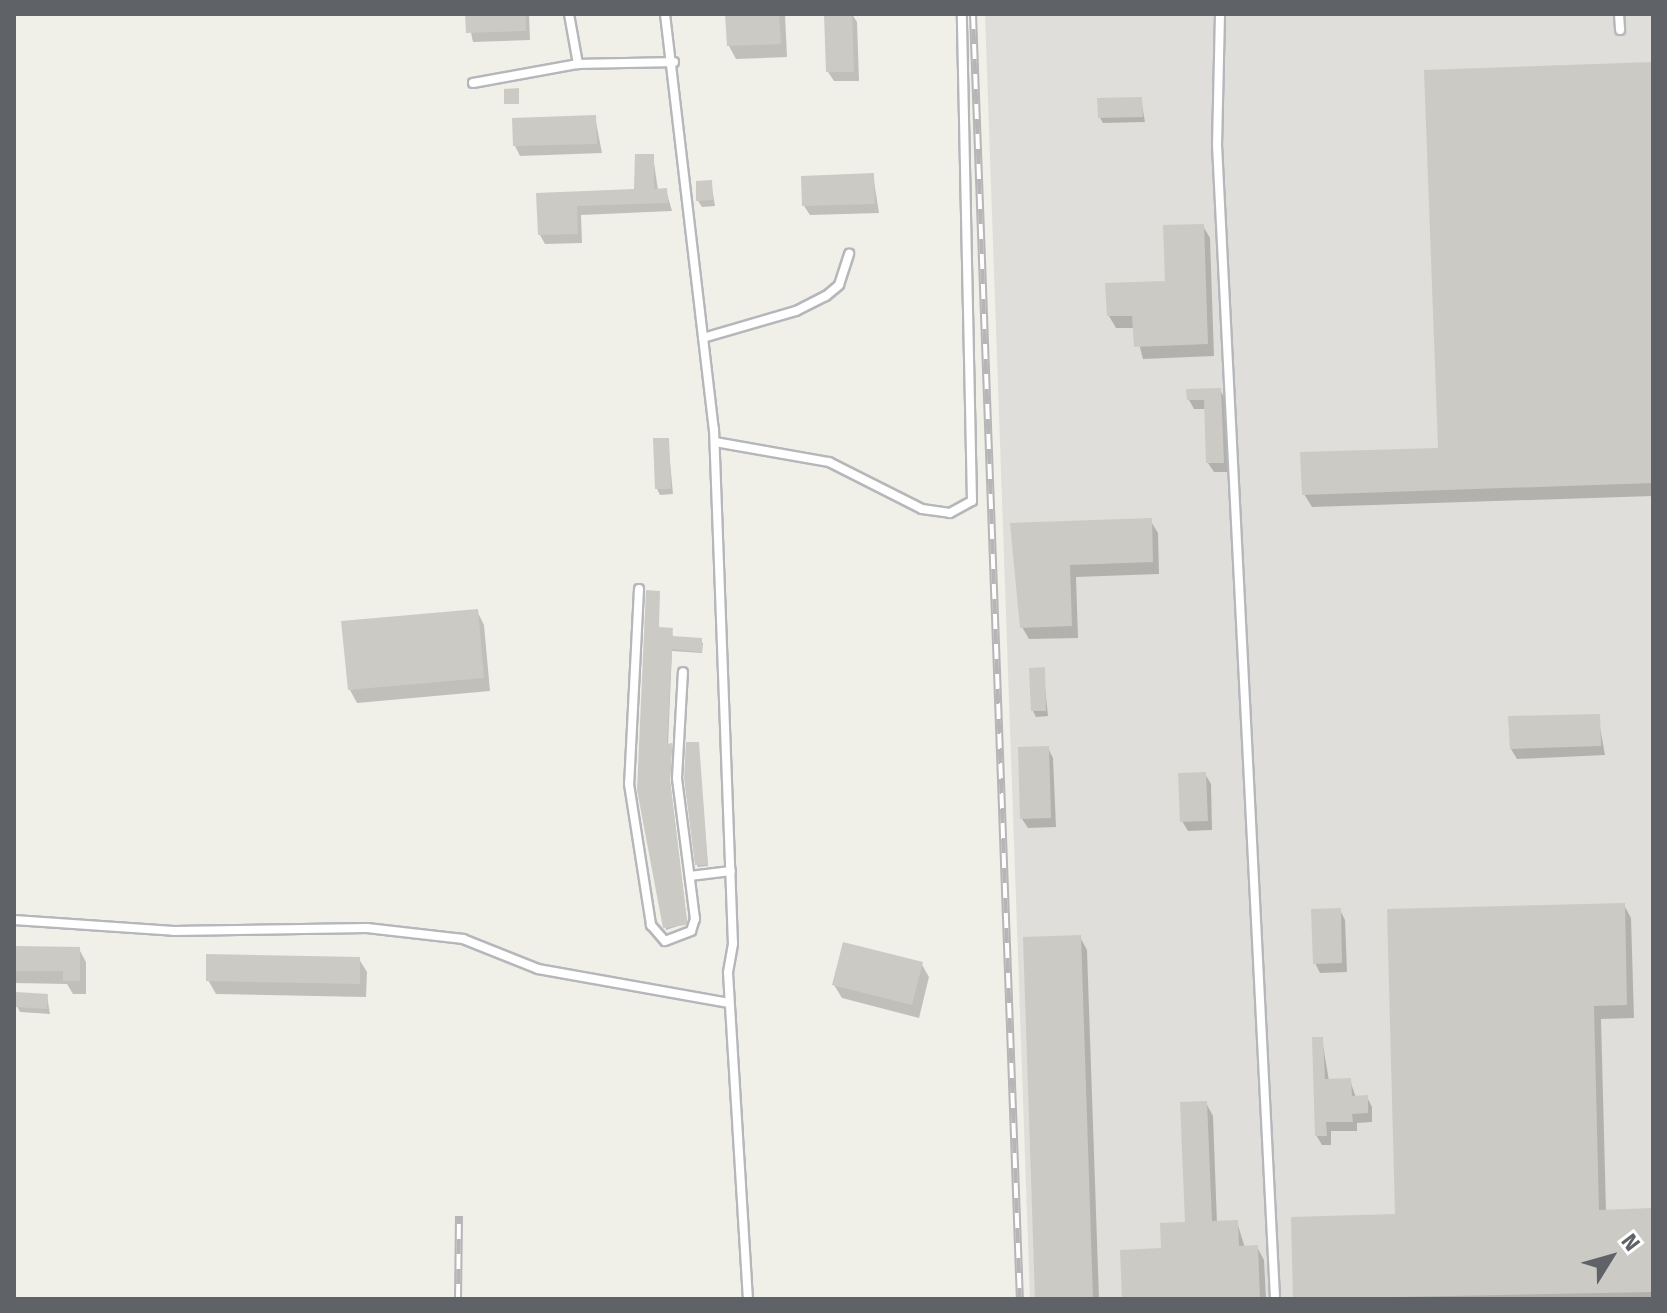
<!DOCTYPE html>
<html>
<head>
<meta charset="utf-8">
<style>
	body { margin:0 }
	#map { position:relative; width:1667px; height:1313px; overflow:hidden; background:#f0efe8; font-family:"Fira Sans",sans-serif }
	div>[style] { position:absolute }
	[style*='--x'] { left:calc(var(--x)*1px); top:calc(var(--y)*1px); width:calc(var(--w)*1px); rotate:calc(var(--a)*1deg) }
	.industrial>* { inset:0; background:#dfdeda }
	.shadow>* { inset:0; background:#0003 }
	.building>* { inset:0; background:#cccac4 }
	.roads { filter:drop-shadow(2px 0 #b5b7bb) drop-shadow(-2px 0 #b5b7bb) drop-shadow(0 2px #b5b7bb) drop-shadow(0 -2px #b5b7bb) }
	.service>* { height:8px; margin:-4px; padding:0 4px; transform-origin:4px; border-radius:4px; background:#fff }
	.rail>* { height:8px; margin-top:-4px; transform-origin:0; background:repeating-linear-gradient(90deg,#fff 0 15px,#b6b6b7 0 30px); box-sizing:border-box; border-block:2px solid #b6b6b7 }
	span { translate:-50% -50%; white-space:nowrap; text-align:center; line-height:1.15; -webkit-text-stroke:6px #fff; paint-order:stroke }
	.frame { position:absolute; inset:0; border:16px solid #5f6267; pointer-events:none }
	.north { position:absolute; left:1571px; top:1217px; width:80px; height:80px; -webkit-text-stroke:6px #fff; paint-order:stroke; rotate:53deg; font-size:22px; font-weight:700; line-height:32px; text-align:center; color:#5f6267 }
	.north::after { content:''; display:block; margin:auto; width:28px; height:36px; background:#5f6267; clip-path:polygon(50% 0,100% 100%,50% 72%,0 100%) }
</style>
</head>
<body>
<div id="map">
	<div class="industrial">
		<i style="clip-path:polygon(985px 14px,1653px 14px,1653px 1299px,1030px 1299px)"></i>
	</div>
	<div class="shadow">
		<i style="clip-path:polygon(467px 14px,529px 14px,530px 40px,473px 42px)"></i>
		<i style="clip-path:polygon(727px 14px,785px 14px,787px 57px,736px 59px,729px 46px)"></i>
		<i style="clip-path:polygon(826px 14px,852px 14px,857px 22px,859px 81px,834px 81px,828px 72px)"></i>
		<i style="clip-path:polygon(1653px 64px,1653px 496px,1312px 507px,1304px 494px,1440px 450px)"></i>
		<i style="clip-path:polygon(1141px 99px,1145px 122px,1103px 123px,1100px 118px)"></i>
		<i style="clip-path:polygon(595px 117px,602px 153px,520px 156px,515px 146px)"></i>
		<i style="clip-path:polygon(653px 156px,658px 190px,666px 190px,672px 211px,581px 215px,582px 243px,545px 244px,540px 235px,538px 195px,636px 191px)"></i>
		<i style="clip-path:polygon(873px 175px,879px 213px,810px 215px,804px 206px)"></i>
		<i style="clip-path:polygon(711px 182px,715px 206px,702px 207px,698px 201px)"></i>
		<i style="clip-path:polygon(1203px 226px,1210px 238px,1214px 356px,1143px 359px,1135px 328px,1116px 328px,1109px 316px,1167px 282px)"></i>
		<i style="clip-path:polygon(1220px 390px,1225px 399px,1228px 472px,1214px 472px,1208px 463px,1207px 409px,1194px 409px,1189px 400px)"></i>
		<i style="clip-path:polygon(668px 440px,673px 494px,660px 495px,657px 489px)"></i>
		<i style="clip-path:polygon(1150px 520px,1158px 533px,1159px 574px,1076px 577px,1078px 638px,1029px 639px,1022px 627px,1013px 525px)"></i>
		<i style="clip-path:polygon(659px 593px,659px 629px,672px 630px,673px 638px,703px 643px,702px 653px,672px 651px,668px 746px,672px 748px,670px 782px,687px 923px,666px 930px,639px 790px)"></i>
		<i style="clip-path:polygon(477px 611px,484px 625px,490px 691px,357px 703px,350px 690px)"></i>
		<i style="clip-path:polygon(1043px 669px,1048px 716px,1036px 717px,1033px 711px)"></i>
		<i style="clip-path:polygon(1598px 716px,1605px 755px,1517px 759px,1511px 749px)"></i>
		<i style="clip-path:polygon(698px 744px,708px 866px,698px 867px,697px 865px)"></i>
		<i style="clip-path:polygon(1048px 748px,1053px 758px,1056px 827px,1028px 828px,1022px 819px)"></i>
		<i style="clip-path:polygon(1205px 774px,1211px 784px,1212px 830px,1188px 831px,1182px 821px)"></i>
		<i style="clip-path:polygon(1624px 905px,1631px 918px,1634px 1018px,1601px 1019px,1606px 1211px,1653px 1210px,1653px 1299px,1295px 1299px,1293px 1219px,1397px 1216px)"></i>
		<i style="clip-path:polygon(1340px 910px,1345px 920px,1347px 972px,1320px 973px,1315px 963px)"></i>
		<i style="clip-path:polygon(1080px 937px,1087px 950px,1099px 1299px,1037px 1299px)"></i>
		<i style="clip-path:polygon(14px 948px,79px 949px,86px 962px,86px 994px,73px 994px,67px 984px,14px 983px)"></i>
		<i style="clip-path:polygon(359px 959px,367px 972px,366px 997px,216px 994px,208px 980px)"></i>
		<i style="clip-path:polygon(921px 963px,929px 977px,919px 1018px,842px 998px,834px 985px)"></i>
		<i style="clip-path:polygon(47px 996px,50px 1014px,20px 1012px,17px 1006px)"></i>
		<i style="clip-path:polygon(1322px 1039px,1329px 1081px,1350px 1080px,1356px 1098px,1367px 1097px,1372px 1107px,1372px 1122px,1357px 1123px,1357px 1131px,1331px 1131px,1331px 1145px,1322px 1145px,1316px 1135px)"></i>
		<i style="clip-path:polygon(1206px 1103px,1213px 1116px,1217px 1223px,1237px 1222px,1245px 1248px,1257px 1247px,1264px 1260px,1266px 1299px,1124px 1299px,1187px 1224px)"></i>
	</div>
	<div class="building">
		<i style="clip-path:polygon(465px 14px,526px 14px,526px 31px,466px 33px)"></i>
		<i style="clip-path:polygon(725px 14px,779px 14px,781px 44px,727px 46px)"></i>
		<i style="clip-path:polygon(824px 14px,852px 14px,854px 72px,826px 72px)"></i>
		<i style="clip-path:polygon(1653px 62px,1653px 483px,1302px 495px,1300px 452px,1438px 448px,1424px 70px)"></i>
		<i style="clip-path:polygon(519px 88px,519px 104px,504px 104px,504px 89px)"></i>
		<i style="clip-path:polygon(1142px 97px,1143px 117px,1098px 118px,1097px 98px)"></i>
		<i style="clip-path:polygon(596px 115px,597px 144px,513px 146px,512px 118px)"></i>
		<i style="clip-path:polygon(635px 154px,654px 154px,654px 189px,667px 188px,668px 203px,577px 206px,578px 234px,538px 235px,536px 193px,634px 189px)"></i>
		<i style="clip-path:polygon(874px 173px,875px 204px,802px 206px,801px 176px)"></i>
		<i style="clip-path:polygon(712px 180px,713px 200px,696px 201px,696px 181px)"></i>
		<i style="clip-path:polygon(1204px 224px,1208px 344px,1134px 347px,1132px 316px,1107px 316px,1105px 283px,1165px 281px,1163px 225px)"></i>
		<i style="clip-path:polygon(1221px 388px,1224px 463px,1206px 463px,1204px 400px,1187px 400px,1186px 389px)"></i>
		<i style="clip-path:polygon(653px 438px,669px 438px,671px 489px,655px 489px)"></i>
		<i style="clip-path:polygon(1152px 518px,1153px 562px,1070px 565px,1072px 626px,1020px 628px,1010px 523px)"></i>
		<i style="clip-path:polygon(646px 590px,660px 591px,659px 627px,673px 628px,672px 636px,702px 638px,702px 652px,672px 649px,667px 744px,672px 743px,670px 779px,687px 920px,686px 925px,663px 928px,637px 790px)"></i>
		<i style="clip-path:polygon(478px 609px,484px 678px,348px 690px,341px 621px)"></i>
		<i style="clip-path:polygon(1045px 667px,1046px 711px,1031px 711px,1029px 668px)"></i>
		<i style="clip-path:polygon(1600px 714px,1601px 746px,1510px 749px,1508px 716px)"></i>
		<i style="clip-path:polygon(686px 742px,699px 742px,708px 865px,695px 865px,684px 778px)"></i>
		<i style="clip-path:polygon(1049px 746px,1051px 818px,1020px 819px,1018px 747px)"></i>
		<i style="clip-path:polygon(1206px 772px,1208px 821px,1180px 822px,1178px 773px)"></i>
		<i style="clip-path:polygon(1625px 903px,1627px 1005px,1594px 1006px,1599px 1210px,1653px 1208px,1653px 1292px,1293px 1299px,1291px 1217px,1395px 1214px,1387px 909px)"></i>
		<i style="clip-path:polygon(1341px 908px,1342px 963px,1313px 964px,1311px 909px)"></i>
		<i style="clip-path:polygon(1081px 935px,1093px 1299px,1035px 1299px,1023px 937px)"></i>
		<i style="clip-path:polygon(843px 942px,923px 962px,912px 1005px,832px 985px)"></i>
		<i style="clip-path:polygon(14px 946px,80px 947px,80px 981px,63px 981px,63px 971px,14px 971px)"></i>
		<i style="clip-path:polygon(206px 954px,360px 957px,360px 984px,206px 981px)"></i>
		<i style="clip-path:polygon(16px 992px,48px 994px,47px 1009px,15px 1007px)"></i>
		<i style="clip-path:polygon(1312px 1037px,1323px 1037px,1325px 1079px,1351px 1078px,1352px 1096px,1368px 1095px,1368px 1113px,1352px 1114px,1353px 1122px,1326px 1122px,1327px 1136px,1315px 1136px)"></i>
		<i style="clip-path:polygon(1207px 1101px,1212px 1221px,1238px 1220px,1239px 1246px,1258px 1245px,1260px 1299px,1122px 1299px,1120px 1250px,1161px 1248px,1160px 1223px,1185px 1222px,1180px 1102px)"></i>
	</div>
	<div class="roads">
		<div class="service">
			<i style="--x:569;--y:14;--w:51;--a:79.8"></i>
			<i style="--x:665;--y:14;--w:418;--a:83.3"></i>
			<i style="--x:714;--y:429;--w:515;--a:87.89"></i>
			<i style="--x:733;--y:944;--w:29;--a:100"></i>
			<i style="--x:728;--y:973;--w:327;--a:86.5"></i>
			<i style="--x:1220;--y:14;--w:131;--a:91.3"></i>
			<i style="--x:1217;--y:145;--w:1155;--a:87.12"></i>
			<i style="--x:1619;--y:14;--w:16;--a:86"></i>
			<i style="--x:473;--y:83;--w:107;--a:-10.3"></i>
			<i style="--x:578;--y:64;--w:96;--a:-1.2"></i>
			<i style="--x:703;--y:338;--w:97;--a:-16.2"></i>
			<i style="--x:796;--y:311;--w:34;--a:-27"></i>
			<i style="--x:826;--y:296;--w:17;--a:-40"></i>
			<i style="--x:839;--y:285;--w:33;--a:-72"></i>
			<i style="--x:715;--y:442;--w:116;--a:10"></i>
			<i style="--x:829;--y:462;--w:104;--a:26.8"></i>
			<i style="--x:922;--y:509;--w:28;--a:8"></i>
			<i style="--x:950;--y:513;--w:25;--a:-29"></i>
			<i style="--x:972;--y:501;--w:487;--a:-91.2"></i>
			<i style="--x:639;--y:589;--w:195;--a:92.9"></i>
			<i style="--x:629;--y:784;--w:143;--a:81.1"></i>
			<i style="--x:651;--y:925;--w:21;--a:49"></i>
			<i style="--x:665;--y:941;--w:28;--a:-21"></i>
			<i style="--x:691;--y:931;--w:13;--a:-72"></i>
			<i style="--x:695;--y:919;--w:142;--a:-97.3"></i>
			<i style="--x:677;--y:778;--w:106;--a:-86.8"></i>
			<i style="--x:690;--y:876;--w:41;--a:-7"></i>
			<i style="--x:14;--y:920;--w:160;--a:3.9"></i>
			<i style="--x:174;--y:931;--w:193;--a:-0.9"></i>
			<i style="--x:367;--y:928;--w:97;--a:6.5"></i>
			<i style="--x:463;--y:939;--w:81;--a:21.8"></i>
			<i style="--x:538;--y:969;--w:194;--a:10.1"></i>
		</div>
	</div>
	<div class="rail">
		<i style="--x:973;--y:14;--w:1286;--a:87.91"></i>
		<i style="--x:458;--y:1299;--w:83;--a:-89.3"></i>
	</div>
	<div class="frame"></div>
	<div class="north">N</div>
</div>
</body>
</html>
